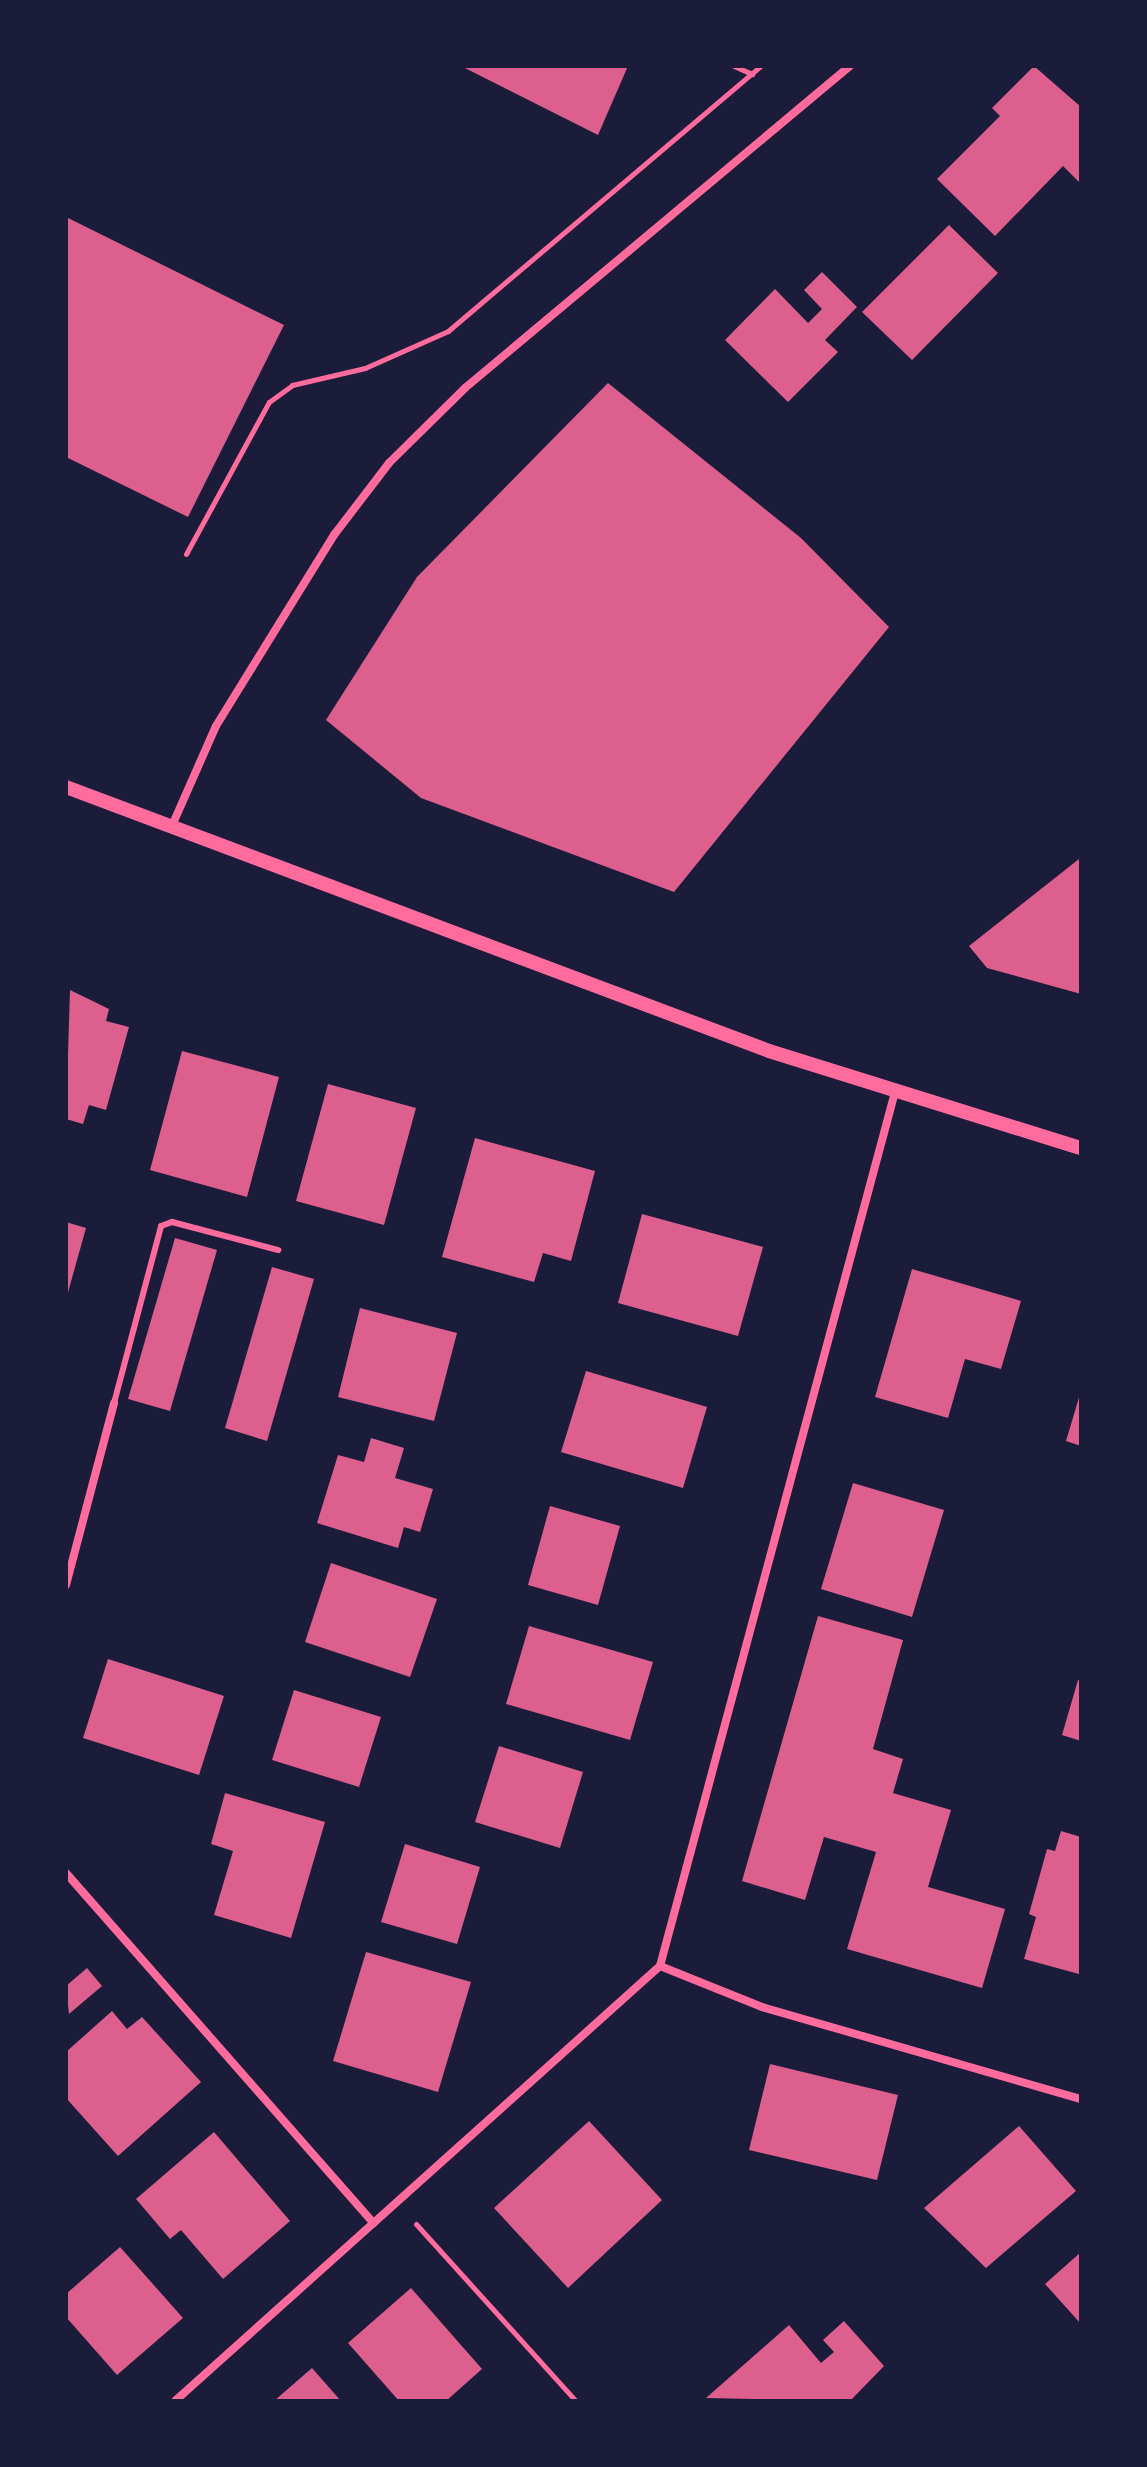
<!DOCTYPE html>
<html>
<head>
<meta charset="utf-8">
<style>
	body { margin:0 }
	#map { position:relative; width:1147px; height:2467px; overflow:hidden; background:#1b1b3a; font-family:"Exo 2",sans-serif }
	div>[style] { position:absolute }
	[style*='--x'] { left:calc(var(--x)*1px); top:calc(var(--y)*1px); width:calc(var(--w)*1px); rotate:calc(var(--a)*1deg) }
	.building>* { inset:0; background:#dd5f8e }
	.path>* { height:5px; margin:-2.5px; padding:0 2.5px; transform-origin:2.5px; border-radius:2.5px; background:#ff6b9d }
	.service>* { height:6px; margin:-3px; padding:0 3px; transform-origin:3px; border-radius:3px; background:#ff6b9d }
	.minor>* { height:8px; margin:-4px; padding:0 4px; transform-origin:4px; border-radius:4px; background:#ff6b9d }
	.tertiary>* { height:14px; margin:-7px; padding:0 7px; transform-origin:7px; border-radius:7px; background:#ff6b9d }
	span { translate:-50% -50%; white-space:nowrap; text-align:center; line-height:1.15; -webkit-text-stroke:6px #1b1b3a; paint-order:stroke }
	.frame { position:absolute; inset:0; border:68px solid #1b1b3a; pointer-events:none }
</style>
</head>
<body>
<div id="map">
	<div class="building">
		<i style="clip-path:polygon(461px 66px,628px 66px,598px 135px)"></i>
		<i style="clip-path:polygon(1034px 66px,1081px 107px,1081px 184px,1063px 166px,995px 236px,937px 179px,1000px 116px,992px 108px)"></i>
		<i style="clip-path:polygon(66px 217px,284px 325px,188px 517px,66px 457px)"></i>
		<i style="clip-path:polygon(949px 225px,998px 273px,912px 360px,862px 312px)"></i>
		<i style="clip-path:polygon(822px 272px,857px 307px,825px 340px,838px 352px,788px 402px,725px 340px,775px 289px,808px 323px,822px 309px,804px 290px)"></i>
		<i style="clip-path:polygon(608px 383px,801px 538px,889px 627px,674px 892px,421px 798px,326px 720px,417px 577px)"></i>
		<i style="clip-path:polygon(1079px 859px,1081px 994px,987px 968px,969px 946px)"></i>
		<i style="clip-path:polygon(70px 990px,109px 1009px,106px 1021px,129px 1027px,106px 1110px,89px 1105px,83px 1124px,66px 1119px)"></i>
		<i style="clip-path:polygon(182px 1051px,279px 1077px,247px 1197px,150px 1170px)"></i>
		<i style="clip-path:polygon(328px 1084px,416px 1108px,384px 1225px,296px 1201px)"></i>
		<i style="clip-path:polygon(475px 1138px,595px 1171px,571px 1261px,543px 1253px,534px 1282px,442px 1257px)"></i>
		<i style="clip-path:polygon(642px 1214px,763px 1247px,738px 1336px,618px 1303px)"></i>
		<i style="clip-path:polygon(66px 1222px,86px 1228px,67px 1296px,66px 1296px)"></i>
		<i style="clip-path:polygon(175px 1238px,217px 1250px,170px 1411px,128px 1399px)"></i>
		<i style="clip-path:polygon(272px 1267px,314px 1279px,267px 1441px,225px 1428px)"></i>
		<i style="clip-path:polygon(912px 1269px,1021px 1301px,1001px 1369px,965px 1359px,948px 1418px,875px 1397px)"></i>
		<i style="clip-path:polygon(360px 1308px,457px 1333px,434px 1421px,338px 1397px)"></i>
		<i style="clip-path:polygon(586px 1371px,707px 1407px,683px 1488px,561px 1452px)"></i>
		<i style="clip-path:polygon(1080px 1394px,1081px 1394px,1081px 1446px,1066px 1441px)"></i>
		<i style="clip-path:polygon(371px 1438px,404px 1448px,395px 1478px,433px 1489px,420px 1532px,404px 1527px,398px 1548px,317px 1523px,338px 1455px,364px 1462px)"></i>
		<i style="clip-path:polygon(853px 1483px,944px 1510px,912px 1617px,821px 1589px)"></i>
		<i style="clip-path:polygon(550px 1506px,620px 1526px,598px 1605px,528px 1585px)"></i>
		<i style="clip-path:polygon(331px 1563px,437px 1599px,410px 1677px,305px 1642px)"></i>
		<i style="clip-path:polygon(818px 1616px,903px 1640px,873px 1749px,903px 1759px,893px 1793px,951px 1810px,928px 1887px,1005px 1909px,982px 1988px,847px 1949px,876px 1852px,824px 1837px,805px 1900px,742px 1881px)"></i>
		<i style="clip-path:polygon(529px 1626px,653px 1662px,630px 1740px,506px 1704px)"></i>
		<i style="clip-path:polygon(108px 1659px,224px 1696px,199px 1775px,83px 1738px)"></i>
		<i style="clip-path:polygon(1078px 1680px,1081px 1681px,1081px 1741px,1062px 1735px)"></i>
		<i style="clip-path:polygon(294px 1690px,381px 1717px,359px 1787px,272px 1760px)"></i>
		<i style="clip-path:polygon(499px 1746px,583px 1772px,560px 1848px,475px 1822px)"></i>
		<i style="clip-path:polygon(225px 1793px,325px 1822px,291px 1938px,214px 1915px,233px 1851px,211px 1844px)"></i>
		<i style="clip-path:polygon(1061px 1831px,1081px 1837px,1079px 1974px,1024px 1959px,1036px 1917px,1029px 1914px,1047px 1849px,1055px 1851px)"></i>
		<i style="clip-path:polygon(405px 1844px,480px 1867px,457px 1944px,381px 1922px)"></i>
		<i style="clip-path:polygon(366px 1952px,471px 1982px,438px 2092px,333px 2061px)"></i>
		<i style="clip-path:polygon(87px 1968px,102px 1986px,69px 2014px,66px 1986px)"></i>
		<i style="clip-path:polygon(112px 2011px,127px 2029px,142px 2017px,201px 2082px,118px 2156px,66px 2098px,66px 2052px)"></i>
		<i style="clip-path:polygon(770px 2064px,898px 2095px,877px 2180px,749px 2150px)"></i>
		<i style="clip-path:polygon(589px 2121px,662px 2200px,568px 2288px,494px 2208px)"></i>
		<i style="clip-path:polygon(1019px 2126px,1076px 2191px,986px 2268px,924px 2208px)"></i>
		<i style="clip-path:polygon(214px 2132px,290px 2221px,223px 2279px,181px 2230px,170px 2239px,136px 2199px)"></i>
		<i style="clip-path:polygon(120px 2247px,183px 2318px,117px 2375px,66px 2317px,66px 2294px)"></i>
		<i style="clip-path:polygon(1081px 2252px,1081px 2324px,1045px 2284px)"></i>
		<i style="clip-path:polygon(411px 2288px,482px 2369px,446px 2401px,399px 2401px,348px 2343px)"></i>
		<i style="clip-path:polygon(844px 2321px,884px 2366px,850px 2401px,706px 2398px,789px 2325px,821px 2363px,834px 2352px,823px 2340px)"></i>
		<i style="clip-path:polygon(312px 2368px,341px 2401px,274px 2401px)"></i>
	</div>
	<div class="path">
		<i style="--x:734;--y:66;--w:20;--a:24"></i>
		<i style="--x:186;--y:554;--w:173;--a:-61.4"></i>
		<i style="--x:269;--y:402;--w:29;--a:-36"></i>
		<i style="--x:292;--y:385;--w:75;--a:-13.1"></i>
		<i style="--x:365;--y:368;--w:91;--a:-24"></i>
		<i style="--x:448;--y:331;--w:410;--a:-40.3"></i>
		<i style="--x:416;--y:2224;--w:239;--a:47.9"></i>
	</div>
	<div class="service">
		<i style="--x:114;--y:1403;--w:183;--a:-75.1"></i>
		<i style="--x:161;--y:1226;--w:12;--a:-20"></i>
		<i style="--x:172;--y:1222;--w:110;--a:14.8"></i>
	</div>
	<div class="minor">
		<i style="--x:171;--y:828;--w:111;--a:-66.2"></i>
		<i style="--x:216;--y:726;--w:225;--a:-58.3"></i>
		<i style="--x:334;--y:535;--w:91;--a:-52.6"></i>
		<i style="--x:389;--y:463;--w:107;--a:-44.6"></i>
		<i style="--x:465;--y:388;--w:502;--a:-39.91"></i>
		<i style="--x:66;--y:1585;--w:188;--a:-75.2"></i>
		<i style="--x:66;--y:1873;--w:466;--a:48.7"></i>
		<i style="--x:660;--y:1966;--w:110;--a:21.9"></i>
		<i style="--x:762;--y:2007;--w:332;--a:16.1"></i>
		<i style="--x:175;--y:2401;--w:651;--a:-41.89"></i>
		<i style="--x:660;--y:1966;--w:905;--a:-74.95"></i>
	</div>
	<div class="tertiary">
		<i style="--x:66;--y:787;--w:751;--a:20.58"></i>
		<i style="--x:769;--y:1051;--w:327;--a:17.3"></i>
	</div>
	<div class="frame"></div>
</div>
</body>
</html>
